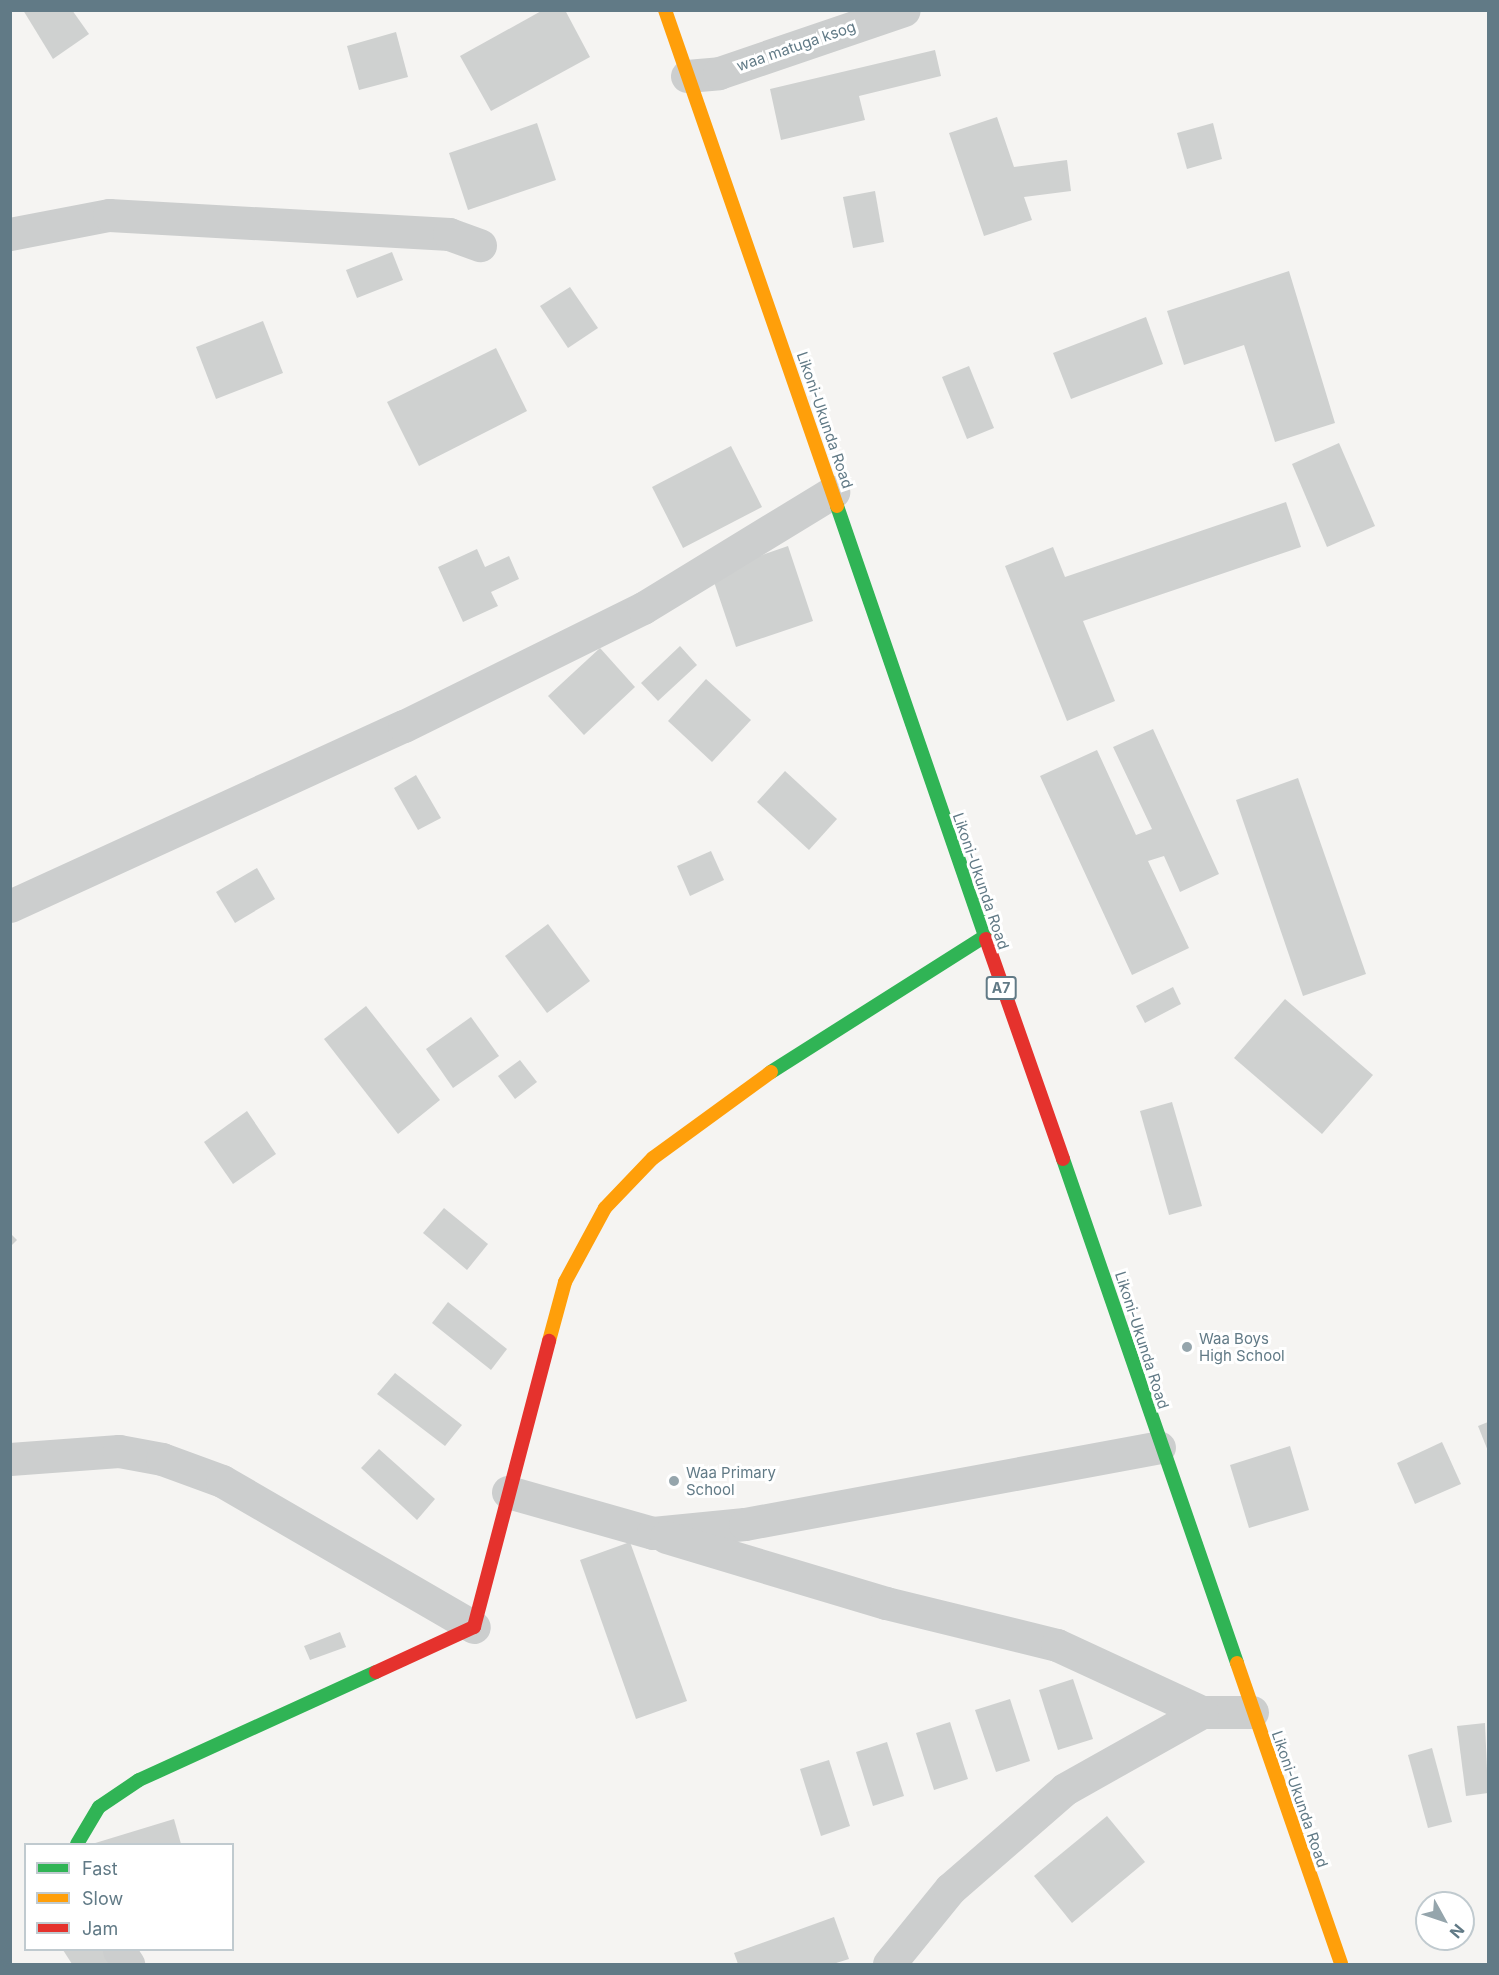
<!DOCTYPE html>
<html>
<head>
<meta charset="utf-8">
<style>
	body { margin:0 }
	#map { position:relative; width:1499px; height:1975px; overflow:hidden; background:#f5f4f2; font-family:Inter,sans-serif }
	div>[style] { position:absolute }
	[style*='--x'] { left:calc(var(--x)*1px); top:calc(var(--y)*1px); width:calc(var(--w)*1px); rotate:calc(var(--a)*1deg) }
	.building>* { inset:0; background:#cfd1d0 }
	.street>* { height:33px; margin:-16.5px; padding:0 16.5px; transform-origin:16.5px; border-radius:16.5px; background:#cccece }
	.fast>* { height:14px; margin:-7px; padding:0 7px; transform-origin:7px; border-radius:7px; background:#30b455 }
	.slow>* { height:14px; margin:-7px; padding:0 7px; transform-origin:7px; border-radius:7px; background:#ff9f0a }
	.jam>* { height:14px; margin:-7px; padding:0 7px; transform-origin:7px; border-radius:7px; background:#e5322d }
	.dots>* { width:16px; height:16px; translate:-50% -50%; box-sizing:border-box; border:3px solid #fff; border-radius:50% }
	span { translate:-50% -50%; white-space:nowrap; text-align:center; line-height:1.15; -webkit-text-stroke:6px #fff; paint-order:stroke }
	.shield-label span { padding:2px 4px; background:#fff; border:2px solid; border-radius:4px; -webkit-text-stroke-width:0 }
	.shield-label { font-size:14px; color:#617a86; font-weight:700 }
	.street-label { font-size:15px; color:#617a86 }
	.poi-label { font-size:15px; color:#617a86 }
	.left { translate:0 -50%; text-align:left }
	.frame { position:absolute; inset:0; border:12px solid #617a86; pointer-events:none }
	.legend { position:absolute; left:24px; top:1843px; width:210px; height:108px; box-sizing:border-box; background:#fff; border:2px solid #c0cacf; margin:0; padding:8px 10px; list-style:none; font-size:18px; color:#617a86 }
	.legend li { display:flex; align-items:center; gap:12px; height:30px }
	.legend b { width:30px; border:2px solid #c0cacf }
	.north { position:absolute; left:1415px; top:1891px; width:60px; height:60px; box-sizing:border-box; background:#fff; border:2px solid #c0cacf; border-radius:50%; rotate:130deg; font-size:16px; font-weight:700; line-height:24px; text-align:center; color:#617a86 }
	.north::after { content:''; display:block; margin:auto; width:21px; height:27px; background:#95a5ac; clip-path:polygon(50% 0,100% 100%,50% 72%,0 100%) }
</style>
</head>
<body>
<div id="map">
	<div class="building">
		<i style="clip-path:polygon(23px 10px,72px 10px,89px 34px,53px 59px)"></i>
		<i style="clip-path:polygon(543px 10px,565px 10px,590px 57px,491px 111px,460px 56px)"></i>
		<i style="clip-path:polygon(396px 32px,408px 77px,359px 90px,347px 46px)"></i>
		<i style="clip-path:polygon(935px 50px,941px 76px,859px 96px,865px 120px,781px 140px,770px 89px)"></i>
		<i style="clip-path:polygon(997px 117px,1014px 167px,1067px 160px,1071px 191px,1024px 197px,1032px 220px,984px 236px,949px 133px)"></i>
		<i style="clip-path:polygon(537px 123px,556px 180px,468px 210px,449px 153px)"></i>
		<i style="clip-path:polygon(1213px 123px,1222px 159px,1187px 169px,1177px 133px)"></i>
		<i style="clip-path:polygon(875px 191px,884px 242px,853px 248px,843px 197px)"></i>
		<i style="clip-path:polygon(392px 252px,403px 280px,357px 298px,346px 270px)"></i>
		<i style="clip-path:polygon(1289px 271px,1335px 423px,1275px 442px,1244px 345px,1184px 365px,1167px 311px)"></i>
		<i style="clip-path:polygon(570px 287px,598px 328px,568px 348px,540px 306px)"></i>
		<i style="clip-path:polygon(1146px 317px,1163px 364px,1071px 399px,1053px 353px)"></i>
		<i style="clip-path:polygon(263px 321px,283px 373px,216px 399px,196px 347px)"></i>
		<i style="clip-path:polygon(496px 348px,527px 411px,419px 466px,387px 402px)"></i>
		<i style="clip-path:polygon(969px 366px,994px 428px,967px 439px,942px 377px)"></i>
		<i style="clip-path:polygon(1339px 443px,1375px 526px,1327px 547px,1292px 464px)"></i>
		<i style="clip-path:polygon(731px 446px,762px 507px,683px 548px,652px 487px)"></i>
		<i style="clip-path:polygon(1286px 502px,1301px 547px,1083px 621px,1115px 701px,1067px 721px,1005px 566px,1053px 547px,1065px 577px)"></i>
		<i style="clip-path:polygon(788px 546px,813px 621px,736px 647px,711px 573px)"></i>
		<i style="clip-path:polygon(477px 549px,485px 567px,509px 556px,519px 579px,491px 592px,498px 606px,463px 622px,438px 567px)"></i>
		<i style="clip-path:polygon(680px 646px,697px 665px,658px 701px,641px 683px)"></i>
		<i style="clip-path:polygon(600px 648px,635px 687px,584px 735px,548px 696px)"></i>
		<i style="clip-path:polygon(706px 679px,751px 720px,712px 762px,668px 721px)"></i>
		<i style="clip-path:polygon(1153px 729px,1219px 874px,1180px 892px,1164px 856px,1148px 861px,1189px 948px,1132px 975px,1040px 776px,1097px 750px,1136px 835px,1152px 829px,1113px 747px)"></i>
		<i style="clip-path:polygon(785px 771px,837px 819px,809px 850px,757px 802px)"></i>
		<i style="clip-path:polygon(416px 775px,441px 818px,418px 830px,394px 788px)"></i>
		<i style="clip-path:polygon(1298px 778px,1366px 974px,1303px 996px,1236px 800px)"></i>
		<i style="clip-path:polygon(711px 851px,724px 880px,690px 896px,677px 866px)"></i>
		<i style="clip-path:polygon(257px 868px,275px 899px,235px 923px,216px 892px)"></i>
		<i style="clip-path:polygon(548px 924px,590px 981px,547px 1013px,505px 956px)"></i>
		<i style="clip-path:polygon(1173px 987px,1181px 1004px,1145px 1023px,1136px 1006px)"></i>
		<i style="clip-path:polygon(1285px 999px,1373px 1075px,1322px 1134px,1234px 1058px)"></i>
		<i style="clip-path:polygon(366px 1006px,440px 1100px,398px 1134px,324px 1039px)"></i>
		<i style="clip-path:polygon(471px 1017px,499px 1056px,453px 1088px,426px 1049px)"></i>
		<i style="clip-path:polygon(520px 1060px,537px 1082px,515px 1099px,498px 1076px)"></i>
		<i style="clip-path:polygon(1172px 1102px,1202px 1206px,1169px 1215px,1140px 1111px)"></i>
		<i style="clip-path:polygon(247px 1111px,276px 1154px,233px 1184px,204px 1142px)"></i>
		<i style="clip-path:polygon(444px 1208px,488px 1244px,467px 1270px,423px 1233px)"></i>
		<i style="clip-path:polygon(10px 1233px,17px 1240px,10px 1247px)"></i>
		<i style="clip-path:polygon(448px 1302px,507px 1349px,491px 1370px,432px 1323px)"></i>
		<i style="clip-path:polygon(395px 1373px,462px 1425px,445px 1446px,377px 1394px)"></i>
		<i style="clip-path:polygon(1488px 1422px,1488px 1451px,1478px 1426px)"></i>
		<i style="clip-path:polygon(1442px 1442px,1461px 1484px,1415px 1504px,1397px 1463px)"></i>
		<i style="clip-path:polygon(1290px 1446px,1309px 1510px,1249px 1528px,1230px 1465px)"></i>
		<i style="clip-path:polygon(379px 1449px,435px 1499px,417px 1520px,361px 1468px)"></i>
		<i style="clip-path:polygon(630px 1542px,687px 1701px,636px 1719px,580px 1560px)"></i>
		<i style="clip-path:polygon(340px 1632px,346px 1647px,310px 1660px,304px 1646px)"></i>
		<i style="clip-path:polygon(1073px 1679px,1093px 1739px,1058px 1750px,1039px 1690px)"></i>
		<i style="clip-path:polygon(1010px 1699px,1030px 1761px,996px 1772px,975px 1710px)"></i>
		<i style="clip-path:polygon(950px 1722px,968px 1779px,934px 1790px,916px 1733px)"></i>
		<i style="clip-path:polygon(1485px 1723px,1488px 1793px,1466px 1796px,1457px 1726px)"></i>
		<i style="clip-path:polygon(887px 1742px,904px 1796px,873px 1806px,856px 1752px)"></i>
		<i style="clip-path:polygon(1432px 1748px,1452px 1822px,1428px 1828px,1408px 1755px)"></i>
		<i style="clip-path:polygon(829px 1760px,850px 1826px,821px 1836px,800px 1769px)"></i>
		<i style="clip-path:polygon(1107px 1816px,1145px 1862px,1072px 1923px,1034px 1876px)"></i>
		<i style="clip-path:polygon(174px 1819px,181px 1844px,92px 1844px)"></i>
		<i style="clip-path:polygon(834px 1917px,849px 1959px,833px 1964px,738px 1964px,734px 1953px)"></i>
		<i style="clip-path:polygon(63px 1950px,108px 1950px,117px 1964px,72px 1964px)"></i>
	</div>
	<div class="street">
		<i style="--x:687;--y:76;--w:32;--a:-5"></i>
		<i style="--x:719;--y:73;--w:195;--a:-18.8"></i>
		<i style="--x:10;--y:234;--w:101;--a:-10.9"></i>
		<i style="--x:109;--y:215;--w:341;--a:3.2"></i>
		<i style="--x:449;--y:234;--w:33;--a:20"></i>
		<i style="--x:10;--y:906;--w:433;--a:-24.6"></i>
		<i style="--x:404;--y:726;--w:267;--a:-26.3"></i>
		<i style="--x:643;--y:608;--w:223;--a:-31.4"></i>
		<i style="--x:10;--y:1459;--w:109;--a:-4.2"></i>
		<i style="--x:119;--y:1451;--w:44;--a:10.5"></i>
		<i style="--x:162;--y:1459;--w:64;--a:20.1"></i>
		<i style="--x:222;--y:1481;--w:291;--a:30.1"></i>
		<i style="--x:508;--y:1492;--w:151;--a:15.8"></i>
		<i style="--x:653;--y:1533;--w:92;--a:-5.6"></i>
		<i style="--x:745;--y:1524;--w:421;--a:-10.5"></i>
		<i style="--x:666;--y:1537;--w:230;--a:16.7"></i>
		<i style="--x:886;--y:1603;--w:176;--a:13.8"></i>
		<i style="--x:1057;--y:1645;--w:160;--a:24.8"></i>
		<i style="--x:1202;--y:1712;--w:50;--a:0"></i>
		<i style="--x:119;--y:1950;--w:17;--a:57"></i>
		<i style="--x:889;--y:1964;--w:97;--a:-50.9"></i>
		<i style="--x:950;--y:1889;--w:152;--a:-41"></i>
		<i style="--x:1065;--y:1789;--w:157;--a:-29.3"></i>
	</div>
	<div class="fast">
		<i style="--x:837;--y:506;--w:458;--a:71"></i>
		<i style="--x:771;--y:1072;--w:250;--a:-32.4"></i>
		<i style="--x:1063;--y:1159;--w:533;--a:70.95"></i>
		<i style="--x:77;--y:1844;--w:43;--a:-59.3"></i>
		<i style="--x:99;--y:1807;--w:48;--a:-34"></i>
		<i style="--x:139;--y:1780;--w:260;--a:-24.5"></i>
	</div>
	<div class="slow">
		<i style="--x:665;--y:10;--w:525;--a:70.87"></i>
		<i style="--x:549;--y:1341;--w:61;--a:-74.8"></i>
		<i style="--x:565;--y:1282;--w:84;--a:-61.6"></i>
		<i style="--x:605;--y:1208;--w:69;--a:-46.2"></i>
		<i style="--x:653;--y:1158;--w:146;--a:-36.1"></i>
		<i style="--x:1237;--y:1663;--w:318;--a:70.9"></i>
	</div>
	<div class="jam">
		<i style="--x:986;--y:939;--w:233;--a:70.7"></i>
		<i style="--x:376;--y:1672;--w:108;--a:-24.7"></i>
		<i style="--x:474;--y:1627;--w:296;--a:-75.3"></i>
	</div>
	<div class="dots">
		<i style="left:1187px;top:1347px;background:#95a5ac"></i>
		<i style="left:674px;top:1481px;background:#95a5ac"></i>
	</div>
	<div class="shield-label">
		<span style="left:1001px;top:988px">A7</span>
	</div>
	<div class="street-label">
		<span style="left:796px;top:46px;rotate:-19deg">waa matuga ksog</span>
		<span style="left:825px;top:420px;rotate:71deg">Likoni-Ukunda Road</span>
		<span style="left:981px;top:881px;rotate:71deg">Likoni-Ukunda Road</span>
		<span style="left:1142px;top:1340px;rotate:72deg">Likoni-Ukunda Road</span>
		<span style="left:1300px;top:1799px;rotate:71deg">Likoni-Ukunda Road</span>
	</div>
	<div class="poi-label">
		<span class="left" style="left:1199px;top:1347px">Waa Boys<br>High School</span>
		<span class="left" style="left:686px;top:1481px">Waa Primary<br>School</span>
	</div>
	<div class="frame"></div>
	<ul class="legend">
	<li><b style="height:8px;background:#30b455"></b>Fast</li>
	<li><b style="height:8px;background:#ff9f0a"></b>Slow</li>
	<li><b style="height:8px;background:#e5322d"></b>Jam</li>
	</ul>
	<div class="north">N</div>
</div>
</body>
</html>
